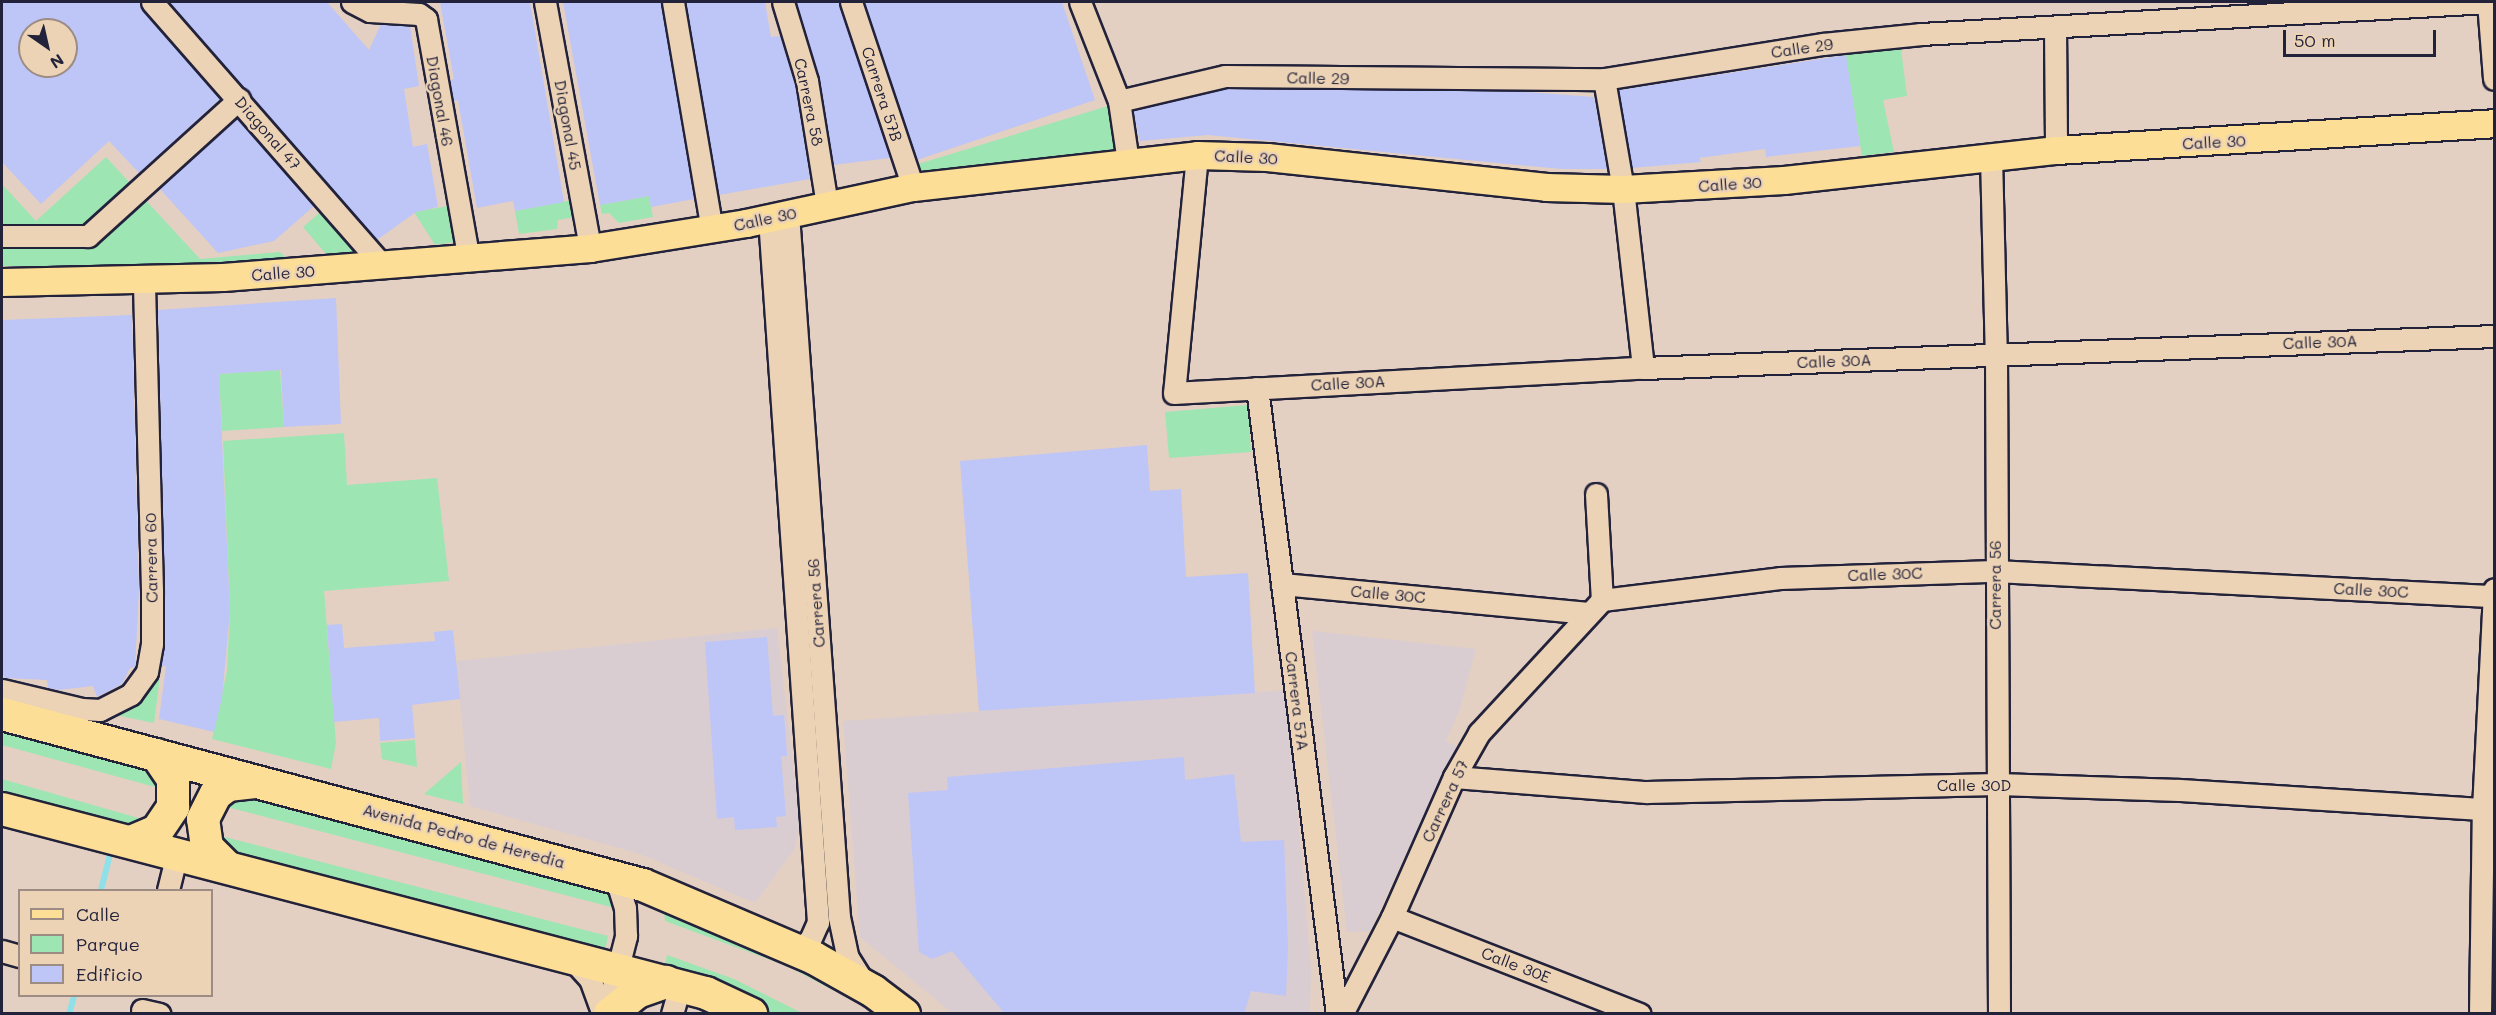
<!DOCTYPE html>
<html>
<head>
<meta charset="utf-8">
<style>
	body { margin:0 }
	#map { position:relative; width:2496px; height:1015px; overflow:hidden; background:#e4d0c2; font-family:Mali,sans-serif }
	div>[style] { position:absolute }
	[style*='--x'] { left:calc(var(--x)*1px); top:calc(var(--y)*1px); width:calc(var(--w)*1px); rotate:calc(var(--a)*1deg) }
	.built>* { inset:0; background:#d9cdd2 }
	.green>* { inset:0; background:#9de5b2 }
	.stream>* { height:6px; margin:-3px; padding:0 3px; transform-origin:3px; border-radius:3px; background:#8fe0e9 }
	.building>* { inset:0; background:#bec5f7 }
	.roads { filter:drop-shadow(2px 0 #22223b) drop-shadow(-2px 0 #22223b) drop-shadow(0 2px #22223b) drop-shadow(0 -2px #22223b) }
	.minor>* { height:21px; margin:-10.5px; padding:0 10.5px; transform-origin:10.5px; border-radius:10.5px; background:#edd3b5 }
	.major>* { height:27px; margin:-13.5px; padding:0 13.5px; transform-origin:13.5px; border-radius:13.5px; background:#fcde96 }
	.highway>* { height:32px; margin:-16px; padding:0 16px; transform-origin:16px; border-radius:16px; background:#fcde96 }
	span { translate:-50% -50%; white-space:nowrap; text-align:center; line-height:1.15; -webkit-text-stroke:5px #edd3b5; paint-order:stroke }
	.street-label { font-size:16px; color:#22223b }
	.frame { position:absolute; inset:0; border:3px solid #22223b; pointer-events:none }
	.legend { position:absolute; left:18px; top:889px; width:195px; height:108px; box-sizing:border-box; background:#edd3b5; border:2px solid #9c8c84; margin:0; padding:8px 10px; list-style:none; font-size:18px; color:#22223b }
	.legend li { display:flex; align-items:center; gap:12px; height:30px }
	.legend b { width:30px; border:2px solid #9c8c84 }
	.north { position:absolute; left:18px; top:18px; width:60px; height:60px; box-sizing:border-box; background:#edd3b5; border:2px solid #9c8c84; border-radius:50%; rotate:146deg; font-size:16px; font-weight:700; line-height:24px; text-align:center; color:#22223b }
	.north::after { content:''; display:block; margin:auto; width:21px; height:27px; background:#22223b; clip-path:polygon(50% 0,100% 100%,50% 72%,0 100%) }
	.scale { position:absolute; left:2283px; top:30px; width:153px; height:27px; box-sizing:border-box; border:3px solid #22223b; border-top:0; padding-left:8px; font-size:18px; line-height:21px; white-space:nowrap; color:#22223b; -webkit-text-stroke:4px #edd3b5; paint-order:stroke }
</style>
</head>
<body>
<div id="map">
	<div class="built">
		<i style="clip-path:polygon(777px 628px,800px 827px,794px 850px,755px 903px,640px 854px,470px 806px,456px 661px)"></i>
		<i style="clip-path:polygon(1312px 631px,1476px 649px,1460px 709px,1446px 741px,1456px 746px,1370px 931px,1347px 932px)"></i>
		<i style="clip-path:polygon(1287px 690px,1311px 970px,1310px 1013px,952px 1013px,860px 937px,843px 721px)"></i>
	</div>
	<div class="green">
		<i style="clip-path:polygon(1901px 49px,1907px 96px,1883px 100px,1894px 152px,1862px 156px,1845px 54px)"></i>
		<i style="clip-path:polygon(1111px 105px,1121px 153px,919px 176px,915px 165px)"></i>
		<i style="clip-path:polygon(106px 157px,200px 259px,280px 252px,289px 260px,201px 266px,2px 266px,2px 184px,36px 221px)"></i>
		<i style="clip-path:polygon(649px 196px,653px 217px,619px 223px,609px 213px,602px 214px,600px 205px)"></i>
		<i style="clip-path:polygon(572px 200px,575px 217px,558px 220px,557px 229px,519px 234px,515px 211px)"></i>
		<i style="clip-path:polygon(448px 206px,455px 242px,435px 245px,414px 212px)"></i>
		<i style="clip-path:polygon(325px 208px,364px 254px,326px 254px,303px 227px)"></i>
		<i style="clip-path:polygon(280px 370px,284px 427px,222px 431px,219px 374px)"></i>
		<i style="clip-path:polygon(1248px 405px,1251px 452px,1169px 458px,1165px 412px)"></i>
		<i style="clip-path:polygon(344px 433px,347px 485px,437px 478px,449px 581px,324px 591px,336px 743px,331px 769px,212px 739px,227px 671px,230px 611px,223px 441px)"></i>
		<i style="clip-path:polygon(152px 676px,160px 677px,154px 723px,106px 713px)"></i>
		<i style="clip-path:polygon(2px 731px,129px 766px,152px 774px,166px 790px,2px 745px)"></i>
		<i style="clip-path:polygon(415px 740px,417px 767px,382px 759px,380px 743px)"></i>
		<i style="clip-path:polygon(461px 762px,463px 804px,424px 794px)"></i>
		<i style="clip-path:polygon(2px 779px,149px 821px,137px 828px,2px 801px)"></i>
		<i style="clip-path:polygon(243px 796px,264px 796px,607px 881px,615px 908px,223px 806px)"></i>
		<i style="clip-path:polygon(213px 834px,608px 936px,605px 951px,238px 864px)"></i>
		<i style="clip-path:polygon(663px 904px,757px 943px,871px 1003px,877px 1013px,787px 966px,665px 921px)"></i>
		<i style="clip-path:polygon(667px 955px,734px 979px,802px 1013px,771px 1013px,721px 989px,664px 970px)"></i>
	</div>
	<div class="stream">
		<i style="--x:101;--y:890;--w:44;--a:-75.7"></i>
		<i style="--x:69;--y:1014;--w:19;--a:-74"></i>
	</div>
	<div class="building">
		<i style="clip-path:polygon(evenodd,2px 2px,140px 2px,142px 10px,220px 99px,139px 173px,109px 141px,41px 204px,2px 162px,2px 2px,30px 30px,66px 30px,66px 66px,30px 66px,30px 30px)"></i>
		<i style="clip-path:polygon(169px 2px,327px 2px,369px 50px,381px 24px,410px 26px,419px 86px,404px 89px,413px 147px,427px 144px,438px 207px,416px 212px,377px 240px)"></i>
		<i style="clip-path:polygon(440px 2px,530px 2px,564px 202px,515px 211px,513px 201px,477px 208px,458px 100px,454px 101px,450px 80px,454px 79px)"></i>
		<i style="clip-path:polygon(563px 2px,661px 2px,694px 199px,651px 207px,649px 196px,600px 205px)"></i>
		<i style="clip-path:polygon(686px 2px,765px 2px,771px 37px,780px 36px,795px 84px,810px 179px,719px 195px)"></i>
		<i style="clip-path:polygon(796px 2px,839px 2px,890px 158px,833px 165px,820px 79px)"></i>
		<i style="clip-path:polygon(864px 2px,1062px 2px,1095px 100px,917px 160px)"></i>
		<i style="clip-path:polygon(1846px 55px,1860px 146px,1766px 157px,1765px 149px,1699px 158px,1701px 162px,1632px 168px,1619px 90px)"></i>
		<i style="clip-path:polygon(1226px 89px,1514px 91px,1594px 97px,1607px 169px,1561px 169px,1208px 135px,1140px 141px,1133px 111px)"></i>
		<i style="clip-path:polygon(237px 118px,314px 206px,274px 241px,218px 253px,159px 188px)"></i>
		<i style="clip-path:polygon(336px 298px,341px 424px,284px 427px,281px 370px,219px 374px,230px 611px,222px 698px,214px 732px,159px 719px,166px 666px,161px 666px,165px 590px,158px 310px)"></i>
		<i style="clip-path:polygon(132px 315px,139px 590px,135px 667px,130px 668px,122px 684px,97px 697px,93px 686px,59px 690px,48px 688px,47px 680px,5px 678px,2px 672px,2px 320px)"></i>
		<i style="clip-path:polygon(1147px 445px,1150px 491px,1181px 489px,1186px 577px,1248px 573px,1255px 693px,979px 711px,960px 461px)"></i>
		<i style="clip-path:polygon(342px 624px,344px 648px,435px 641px,434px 632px,453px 630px,460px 699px,412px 705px,415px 738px,380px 741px,379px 718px,334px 722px,327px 625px)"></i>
		<i style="clip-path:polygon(767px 637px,773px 716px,784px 715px,787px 756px,781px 756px,786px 816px,776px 817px,777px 827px,735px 830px,734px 817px,717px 819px,705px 642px)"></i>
		<i style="clip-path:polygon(1184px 757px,1185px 780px,1234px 774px,1241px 842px,1284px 840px,1288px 948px,1286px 996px,1251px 991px,1244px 1014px,1005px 1014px,952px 951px,932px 959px,919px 952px,908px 793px,948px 790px,947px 777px)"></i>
	</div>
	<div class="roads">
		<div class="minor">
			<i style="--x:152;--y:2;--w:351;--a:48.8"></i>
			<i style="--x:352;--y:2;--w:20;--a:27"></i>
			<i style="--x:370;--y:11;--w:49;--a:3.5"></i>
			<i style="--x:419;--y:14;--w:9;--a:36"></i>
			<i style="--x:426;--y:19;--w:245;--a:79.9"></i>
			<i style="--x:545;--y:2;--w:250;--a:79.6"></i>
			<i style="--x:673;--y:2;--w:230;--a:80.3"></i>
			<i style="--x:783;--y:2;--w:83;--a:73.1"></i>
			<i style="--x:807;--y:81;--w:126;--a:80.8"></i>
			<i style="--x:851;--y:2;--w:195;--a:71.5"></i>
			<i style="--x:1080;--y:2;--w:106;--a:68.5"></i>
			<i style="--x:1119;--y:101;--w:62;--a:81.6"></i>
			<i style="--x:2488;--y:2;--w:77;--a:85.5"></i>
			<i style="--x:2055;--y:27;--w:123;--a:89.5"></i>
			<i style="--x:1604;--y:79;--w:112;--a:80.2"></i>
			<i style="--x:1623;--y:189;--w:180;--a:83.6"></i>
			<i style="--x:1119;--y:101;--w:109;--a:-13.3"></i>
			<i style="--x:1225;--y:76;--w:379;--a:0.5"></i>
			<i style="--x:1604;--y:79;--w:222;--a:-9.1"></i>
			<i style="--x:1823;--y:44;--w:99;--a:-5.8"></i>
			<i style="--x:1921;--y:34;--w:568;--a:-3.23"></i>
			<i style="--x:1197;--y:155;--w:239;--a:95.5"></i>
			<i style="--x:1174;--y:393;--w:470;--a:-3.1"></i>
			<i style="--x:1643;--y:368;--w:852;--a:-2.15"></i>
			<i style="--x:1991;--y:156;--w:198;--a:88.6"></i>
			<i style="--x:1996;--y:354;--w:660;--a:89.74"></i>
			<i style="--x:788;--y:214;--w:705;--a:85.85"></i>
			<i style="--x:839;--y:917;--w:40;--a:78"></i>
			<i style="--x:847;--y:956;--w:32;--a:58"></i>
			<i style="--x:769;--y:218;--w:706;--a:86.02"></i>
			<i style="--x:818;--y:922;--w:20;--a:114"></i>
			<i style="--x:810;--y:940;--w:16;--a:142"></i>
			<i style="--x:2;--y:236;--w:86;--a:0"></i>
			<i style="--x:88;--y:236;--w:204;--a:-42.2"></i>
			<i style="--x:1257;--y:388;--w:631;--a:82.72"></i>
			<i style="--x:1596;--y:494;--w:106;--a:86.8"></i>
			<i style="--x:1282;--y:584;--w:305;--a:5.4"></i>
			<i style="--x:2;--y:690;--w:82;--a:13.4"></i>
			<i style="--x:82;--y:709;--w:18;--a:3"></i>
			<i style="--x:100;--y:710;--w:35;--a:-27"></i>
			<i style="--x:131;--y:694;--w:27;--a:-54"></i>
			<i style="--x:147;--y:672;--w:28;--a:-80"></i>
			<i style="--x:152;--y:644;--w:54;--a:-90"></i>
			<i style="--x:152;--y:590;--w:309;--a:-91.5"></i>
			<i style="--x:1454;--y:777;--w:193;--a:4.5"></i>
			<i style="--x:1646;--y:792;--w:352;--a:-1.3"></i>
			<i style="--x:1998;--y:784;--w:181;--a:1.9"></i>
			<i style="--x:2179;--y:790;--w:316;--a:3.6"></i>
			<i style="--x:168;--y:890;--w:36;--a:-76"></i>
			<i style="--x:1392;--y:917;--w:266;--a:21.4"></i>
			<i style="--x:2;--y:951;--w:19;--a:16"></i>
			<i style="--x:570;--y:957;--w:30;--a:48"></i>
			<i style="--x:590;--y:979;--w:37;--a:70"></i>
			<i style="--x:142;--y:1010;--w:18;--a:13"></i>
			<i style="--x:606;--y:1014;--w:81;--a:-75.6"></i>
			<i style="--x:626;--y:936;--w:28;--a:-92"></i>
			<i style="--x:625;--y:908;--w:34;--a:-107"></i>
			<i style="--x:672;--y:1014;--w:29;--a:-74"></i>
			<i style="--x:1342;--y:1014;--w:109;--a:-62.7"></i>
			<i style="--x:1392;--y:917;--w:153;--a:-66.1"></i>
			<i style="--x:1454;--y:777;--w:51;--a:-60.4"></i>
			<i style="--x:1479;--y:733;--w:181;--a:-47.2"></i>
			<i style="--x:1602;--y:600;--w:179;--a:-7"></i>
			<i style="--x:1780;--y:578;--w:215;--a:-1.9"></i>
			<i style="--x:1995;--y:571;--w:500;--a:2.9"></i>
			<i style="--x:2480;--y:1014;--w:205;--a:-89.2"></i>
			<i style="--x:2483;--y:809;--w:220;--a:-87.1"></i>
		</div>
		<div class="major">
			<i style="--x:2;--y:282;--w:221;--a:-1.3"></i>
			<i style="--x:223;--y:277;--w:368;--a:-4.5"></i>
			<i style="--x:590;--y:248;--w:158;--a:-9.1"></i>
			<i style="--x:746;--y:223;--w:171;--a:-12.2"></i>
			<i style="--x:913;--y:187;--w:286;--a:-6.4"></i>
			<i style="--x:1197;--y:155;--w:70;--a:1.6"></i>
			<i style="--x:1267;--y:157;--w:281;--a:6.1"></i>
			<i style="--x:1546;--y:187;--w:77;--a:1.5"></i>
			<i style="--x:1623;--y:189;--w:161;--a:-3.2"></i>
			<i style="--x:1784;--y:180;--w:274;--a:-6.3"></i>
			<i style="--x:2056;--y:150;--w:439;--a:-3.5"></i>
		</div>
		<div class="highway">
			<i style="--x:2;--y:714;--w:663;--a:14.94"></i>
			<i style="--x:643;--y:885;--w:186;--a:23.1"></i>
			<i style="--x:814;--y:958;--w:68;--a:29.2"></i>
			<i style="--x:873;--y:991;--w:39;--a:37"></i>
			<i style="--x:2;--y:809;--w:728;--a:14.65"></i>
			<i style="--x:706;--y:993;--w:50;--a:25"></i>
			<i style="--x:131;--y:842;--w:28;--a:-23"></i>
			<i style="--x:157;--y:831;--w:29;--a:-56"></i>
			<i style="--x:173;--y:807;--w:28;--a:-90"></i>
			<i style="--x:173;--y:779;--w:29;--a:-124"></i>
			<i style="--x:227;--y:867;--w:28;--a:-135"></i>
			<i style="--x:207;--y:847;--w:28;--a:-98"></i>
			<i style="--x:203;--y:819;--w:28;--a:-63"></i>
			<i style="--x:216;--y:794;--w:15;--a:-37"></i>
			<i style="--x:228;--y:785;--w:27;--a:-6"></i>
			<i style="--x:610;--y:1014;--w:35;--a:-39"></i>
			<i style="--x:637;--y:992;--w:31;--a:-19"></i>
		</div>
	</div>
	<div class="street-label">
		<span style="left:1802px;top:48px;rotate:-8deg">Calle 29</span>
		<span style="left:1318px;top:78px;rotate:1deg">Calle 29</span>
		<span style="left:882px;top:94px;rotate:72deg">Carrera 57B</span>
		<span style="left:440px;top:101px;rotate:80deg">Diagonal 46</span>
		<span style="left:809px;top:102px;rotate:78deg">Carrera 58</span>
		<span style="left:568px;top:125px;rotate:80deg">Diagonal 45</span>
		<span style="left:268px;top:133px;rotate:49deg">Diagonal 47</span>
		<span style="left:2214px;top:142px;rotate:-3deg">Calle 30</span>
		<span style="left:1246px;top:157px;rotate:3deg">Calle 30</span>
		<span style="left:1730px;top:184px;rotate:-4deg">Calle 30</span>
		<span style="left:765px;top:219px;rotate:-12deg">Calle 30</span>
		<span style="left:283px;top:273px;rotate:-4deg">Calle 30</span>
		<span style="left:2320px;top:342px;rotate:-2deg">Calle 30A</span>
		<span style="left:1834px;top:361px;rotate:-2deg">Calle 30A</span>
		<span style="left:1348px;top:383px;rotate:-3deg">Calle 30A</span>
		<span style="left:151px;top:558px;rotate:-91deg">Carrera 60</span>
		<span style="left:1885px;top:574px;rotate:-2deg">Calle 30C</span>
		<span style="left:1995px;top:585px;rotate:-90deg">Carrera 56</span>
		<span style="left:2371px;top:590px;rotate:3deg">Calle 30C</span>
		<span style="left:1388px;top:594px;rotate:5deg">Calle 30C</span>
		<span style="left:816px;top:603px;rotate:-94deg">Carrera 56</span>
		<span style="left:1297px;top:701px;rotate:83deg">Carrera 57A</span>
		<span style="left:1974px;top:785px">Calle 30D</span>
		<span style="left:1445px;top:801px;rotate:-65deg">Carrera 57</span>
		<span style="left:464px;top:836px;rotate:15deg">Avenida Pedro de Heredia</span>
		<span style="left:1516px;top:965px;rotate:21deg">Calle 30E</span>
	</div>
	<div class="frame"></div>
	<ul class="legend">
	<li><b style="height:8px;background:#fcde96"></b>Calle</li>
	<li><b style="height:16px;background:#9de5b2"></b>Parque</li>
	<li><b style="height:16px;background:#bec5f7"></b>Edificio</li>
	</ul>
	<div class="north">N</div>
	<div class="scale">50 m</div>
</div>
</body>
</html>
